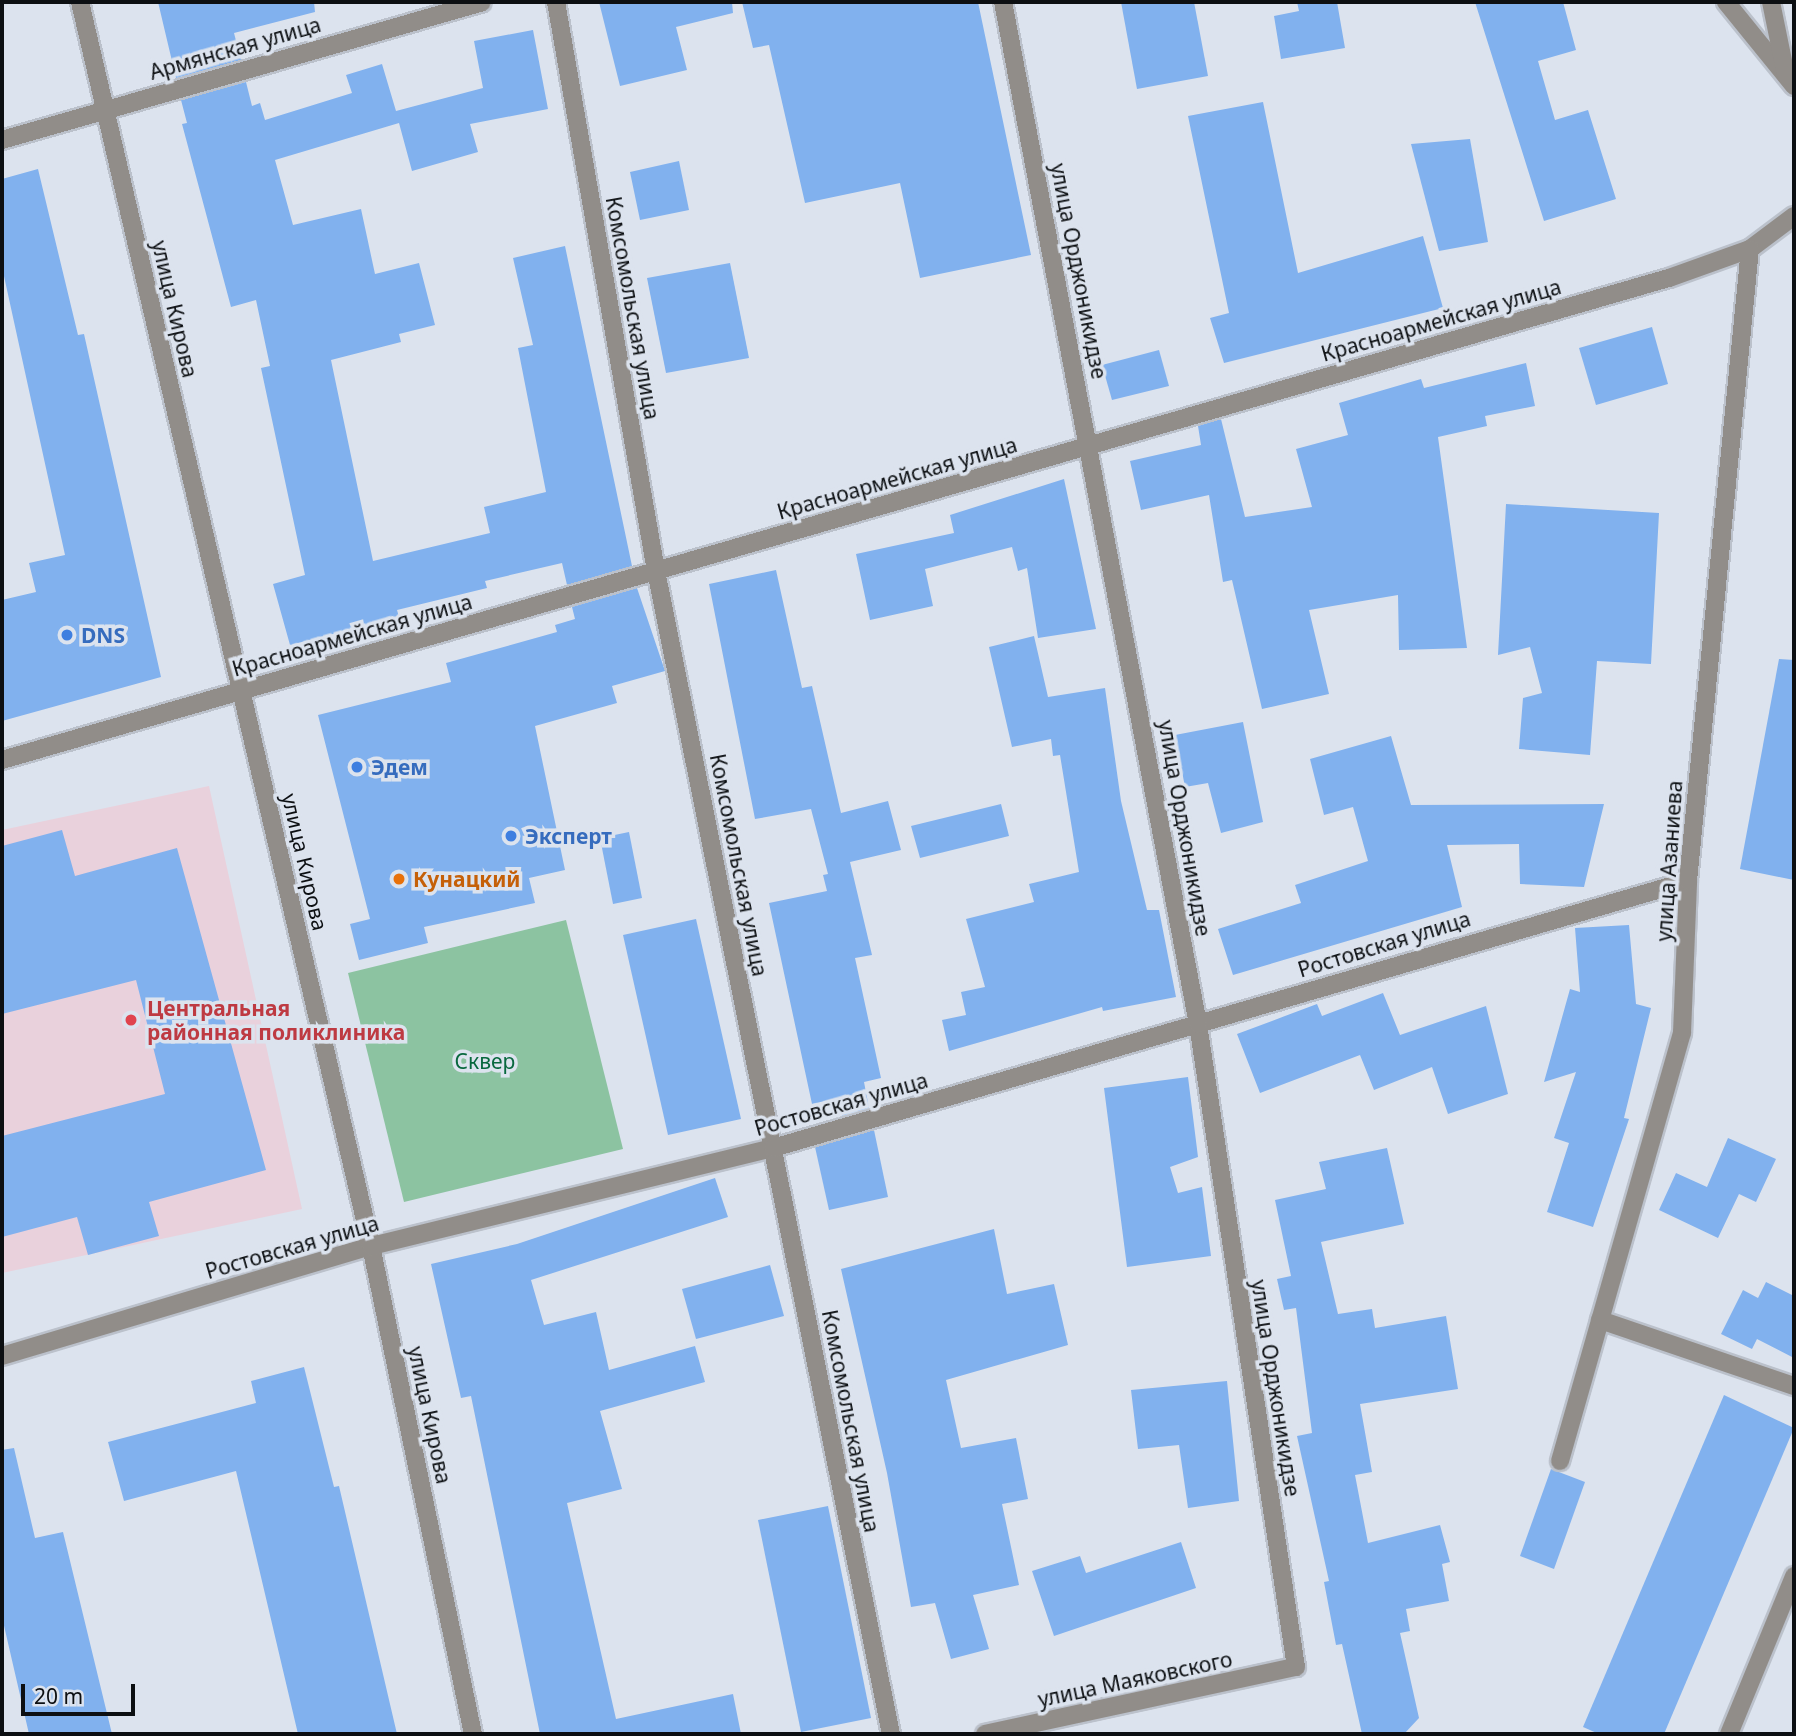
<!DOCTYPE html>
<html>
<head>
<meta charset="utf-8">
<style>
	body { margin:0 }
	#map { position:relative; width:1796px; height:1736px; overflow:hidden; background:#dce3ee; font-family:"Noto Sans",sans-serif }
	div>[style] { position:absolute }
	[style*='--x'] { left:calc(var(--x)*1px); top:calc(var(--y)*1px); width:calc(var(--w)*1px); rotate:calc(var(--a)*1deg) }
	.medical>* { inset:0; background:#e9d1dc }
	.green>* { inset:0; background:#8cc3a1 }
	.building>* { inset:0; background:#81b1ee }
	.roads { filter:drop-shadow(2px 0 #bbc1cb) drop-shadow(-2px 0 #bbc1cb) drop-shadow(0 2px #bbc1cb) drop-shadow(0 -2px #bbc1cb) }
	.minor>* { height:18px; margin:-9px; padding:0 9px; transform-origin:9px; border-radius:9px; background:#918d89 }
	.dots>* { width:19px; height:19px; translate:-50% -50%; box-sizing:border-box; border:4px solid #dce3ee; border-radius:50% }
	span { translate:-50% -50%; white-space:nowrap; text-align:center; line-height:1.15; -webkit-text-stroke:7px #dce3ee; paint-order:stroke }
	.street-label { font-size:21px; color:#0c0f12 }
	.shop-label { font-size:21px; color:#366cbe; font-weight:700 }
	.left { translate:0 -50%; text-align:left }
	.food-label { font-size:21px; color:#c56008; font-weight:700 }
	.health-label { font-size:21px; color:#be3a42; font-weight:700 }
	.park-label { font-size:21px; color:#08683e }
	.frame { position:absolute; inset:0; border:4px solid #0c0f12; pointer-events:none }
	.scale { position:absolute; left:21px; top:1684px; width:114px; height:32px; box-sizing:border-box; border:4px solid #0c0f12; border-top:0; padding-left:9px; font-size:21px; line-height:24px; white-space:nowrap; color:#0c0f12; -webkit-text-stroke:5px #dce3ee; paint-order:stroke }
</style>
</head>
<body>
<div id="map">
	<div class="medical">
		<i style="clip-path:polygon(209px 786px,302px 1209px,2px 1273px,2px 830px)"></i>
	</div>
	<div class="green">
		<i style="clip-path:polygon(566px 920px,623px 1149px,404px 1202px,348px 973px)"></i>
	</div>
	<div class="building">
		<i style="clip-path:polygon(158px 2px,314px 2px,315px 12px,234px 33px,241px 60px,176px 78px)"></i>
		<i style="clip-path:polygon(599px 2px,732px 2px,733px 13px,676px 27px,687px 70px,620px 86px)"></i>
		<i style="clip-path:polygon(742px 2px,978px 2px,1031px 255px,920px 278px,900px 183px,805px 203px,769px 45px,753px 48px)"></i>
		<i style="clip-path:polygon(1121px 2px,1194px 2px,1208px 76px,1137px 89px)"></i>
		<i style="clip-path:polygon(1297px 2px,1337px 2px,1345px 48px,1281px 59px,1274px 16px,1299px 11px)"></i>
		<i style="clip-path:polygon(1475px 2px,1563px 2px,1576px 50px,1538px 61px,1555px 120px,1588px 110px,1616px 199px,1544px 221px)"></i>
		<i style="clip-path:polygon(533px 30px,548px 109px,470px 124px,478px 152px,412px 171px,399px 123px,275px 160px,293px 225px,361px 209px,375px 274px,419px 263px,435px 325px,399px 334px,401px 342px,331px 360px,373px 561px,490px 533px,484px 507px,546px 492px,518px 348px,533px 345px,513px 258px,565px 246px,632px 566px,567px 585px,562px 563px,485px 581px,487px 588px,397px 610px,399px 617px,290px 645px,273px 584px,305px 575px,261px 368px,270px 366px,256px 300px,231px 307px,182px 124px,187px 123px,181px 100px,246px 82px,252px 106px,260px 103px,265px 120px,352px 93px,346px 75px,382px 64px,396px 111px,483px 88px,474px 41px)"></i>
		<i style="clip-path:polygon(1263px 102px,1298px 273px,1423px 236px,1443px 308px,1224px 363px,1210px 318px,1229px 313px,1188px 116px)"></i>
		<i style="clip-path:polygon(1470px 139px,1488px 242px,1439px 251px,1411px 144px)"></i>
		<i style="clip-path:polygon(679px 161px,689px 210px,640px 220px,630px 172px)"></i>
		<i style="clip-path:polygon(38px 169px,78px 335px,84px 334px,161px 677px,2px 721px,2px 600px,36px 592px,29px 563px,65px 555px,2px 267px,2px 179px)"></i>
		<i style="clip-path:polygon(730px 263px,749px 358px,666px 373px,647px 278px)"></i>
		<i style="clip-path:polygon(1652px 327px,1668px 384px,1596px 405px,1579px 348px)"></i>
		<i style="clip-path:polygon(1159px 350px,1169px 386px,1112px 400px,1102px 365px)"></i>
		<i style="clip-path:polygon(1526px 363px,1535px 406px,1485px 416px,1487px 426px,1438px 437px,1467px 648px,1399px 650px,1398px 595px,1309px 610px,1329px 694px,1262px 709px,1232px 580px,1223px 582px,1209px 495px,1141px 510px,1130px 461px,1201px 445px,1198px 426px,1221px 419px,1245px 517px,1312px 507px,1296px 449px,1348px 435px,1339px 403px,1421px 379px,1424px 388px)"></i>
		<i style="clip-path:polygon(1064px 479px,1096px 629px,1038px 638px,1027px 568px,1018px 571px,1012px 547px,925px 569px,933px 606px,870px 620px,856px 554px,954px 533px,950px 515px)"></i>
		<i style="clip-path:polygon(1506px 504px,1659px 513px,1651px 664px,1597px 661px,1590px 755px,1519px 749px,1523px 698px,1542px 693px,1530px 647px,1498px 655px)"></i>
		<i style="clip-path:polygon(776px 570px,802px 688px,812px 686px,841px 813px,888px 801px,901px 850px,850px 862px,872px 955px,855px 958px,881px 1078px,864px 1082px,869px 1108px,842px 1116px,837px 1098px,812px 1104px,769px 903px,827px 891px,823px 875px,828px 874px,811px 809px,755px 819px,709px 584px)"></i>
		<i style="clip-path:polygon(637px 588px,665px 671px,612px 686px,617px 703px,535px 726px,565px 870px,529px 878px,535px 903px,424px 927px,428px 943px,359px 960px,350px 924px,370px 919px,318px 715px,451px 682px,446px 663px,557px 632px,555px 625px,575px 619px,572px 607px)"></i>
		<i style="clip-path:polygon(1034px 636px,1048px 697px,1105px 688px,1121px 801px,1147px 910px,1159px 910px,1176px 997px,1103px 1011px,1102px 1007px,949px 1051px,942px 1020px,966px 1015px,961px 992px,985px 987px,966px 919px,1034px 902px,1029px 884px,1079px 872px,1060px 755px,1053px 756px,1051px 739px,1012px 747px,989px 647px)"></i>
		<i style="clip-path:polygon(1779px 659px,1794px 660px,1794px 880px,1740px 869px)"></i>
		<i style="clip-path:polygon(1243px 722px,1263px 822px,1221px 833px,1208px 783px,1185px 787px,1175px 735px)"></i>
		<i style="clip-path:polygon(1391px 736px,1411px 805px,1604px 804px,1584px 887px,1520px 884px,1519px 844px,1447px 845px,1462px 907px,1233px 975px,1218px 929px,1301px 903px,1295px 885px,1368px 861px,1353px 807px,1324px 815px,1310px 759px)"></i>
		<i style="clip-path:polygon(1001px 804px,1009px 836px,920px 858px,911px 826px)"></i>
		<i style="clip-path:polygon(62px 830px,75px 876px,177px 848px,266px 1170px,149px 1202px,159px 1236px,88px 1255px,77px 1217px,2px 1237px,2px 1136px,165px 1094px,136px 980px,2px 1014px,2px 846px)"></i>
		<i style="clip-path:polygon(629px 832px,642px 898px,613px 904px,600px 838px)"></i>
		<i style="clip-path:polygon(696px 919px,741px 1119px,668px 1135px,623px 935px)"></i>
		<i style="clip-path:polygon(1629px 925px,1636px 1004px,1651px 1008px,1624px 1118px,1629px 1119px,1593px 1227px,1547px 1212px,1569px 1143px,1554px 1138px,1576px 1072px,1544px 1082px,1570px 989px,1580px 992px,1575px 928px)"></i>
		<i style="clip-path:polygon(1383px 993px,1400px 1035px,1486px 1006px,1508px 1094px,1448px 1114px,1432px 1067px,1374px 1090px,1360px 1055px,1260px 1093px,1237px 1034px,1317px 1004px,1322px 1016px)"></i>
		<i style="clip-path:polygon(1188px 1077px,1198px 1157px,1170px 1167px,1178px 1193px,1202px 1187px,1211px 1256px,1127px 1267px,1104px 1088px)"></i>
		<i style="clip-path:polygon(874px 1130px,888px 1197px,829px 1210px,815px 1147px)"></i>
		<i style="clip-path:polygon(1728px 1138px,1776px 1159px,1756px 1202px,1739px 1194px,1718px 1238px,1659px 1210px,1676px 1173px,1707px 1187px)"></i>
		<i style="clip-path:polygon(1387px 1148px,1404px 1224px,1321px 1242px,1338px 1314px,1372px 1309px,1375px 1328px,1446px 1316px,1458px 1389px,1360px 1404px,1372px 1472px,1355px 1475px,1368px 1543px,1440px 1525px,1450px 1562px,1442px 1564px,1449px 1601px,1406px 1609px,1410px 1631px,1400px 1633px,1419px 1718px,1404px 1734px,1362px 1734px,1342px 1644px,1336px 1645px,1324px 1582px,1329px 1581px,1297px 1436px,1312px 1433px,1296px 1308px,1284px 1310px,1277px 1279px,1291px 1276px,1275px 1200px,1326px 1189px,1319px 1162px)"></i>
		<i style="clip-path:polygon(715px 1178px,728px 1217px,531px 1280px,544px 1325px,596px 1312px,609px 1370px,695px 1346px,705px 1382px,600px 1411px,622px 1489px,567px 1503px,616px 1719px,733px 1694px,741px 1734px,540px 1734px,471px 1396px,461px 1398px,431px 1264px,517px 1244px)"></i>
		<i style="clip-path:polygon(994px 1229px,1007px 1294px,1054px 1284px,1068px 1345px,946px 1380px,961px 1448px,1016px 1438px,1028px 1499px,1002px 1504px,1019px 1585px,973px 1595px,989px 1649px,951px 1659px,935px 1603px,911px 1607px,887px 1473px,841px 1269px)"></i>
		<i style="clip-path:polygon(770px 1265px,784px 1316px,696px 1339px,682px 1289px)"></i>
		<i style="clip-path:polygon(1766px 1282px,1794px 1296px,1794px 1358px,1757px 1339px,1752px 1349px,1721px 1334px,1743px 1290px,1758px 1298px)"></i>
		<i style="clip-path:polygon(304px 1367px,334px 1487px,339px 1486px,397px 1734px,298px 1734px,236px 1471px,124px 1501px,108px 1442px,256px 1403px,251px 1381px)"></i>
		<i style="clip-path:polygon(1227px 1381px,1239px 1501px,1188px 1508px,1179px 1445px,1138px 1449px,1131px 1390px)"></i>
		<i style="clip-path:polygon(1724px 1395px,1794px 1428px,1664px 1734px,1599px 1734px,1583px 1727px)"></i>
		<i style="clip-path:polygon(14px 1448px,35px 1538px,63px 1532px,112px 1734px,29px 1734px,2px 1617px,2px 1450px)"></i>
		<i style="clip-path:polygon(1551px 1469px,1585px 1482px,1554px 1569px,1520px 1556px)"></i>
		<i style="clip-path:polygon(828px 1506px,871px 1718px,801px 1732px,758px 1520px)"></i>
		<i style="clip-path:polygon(1181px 1542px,1196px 1588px,1054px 1636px,1032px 1571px,1080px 1556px,1086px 1573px)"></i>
	</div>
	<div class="roads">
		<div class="minor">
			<i style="--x:80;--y:2;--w:1278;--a:76.83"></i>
			<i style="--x:371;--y:1246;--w:499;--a:78.2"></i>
			<i style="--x:556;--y:2;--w:578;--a:80.03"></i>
			<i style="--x:656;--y:571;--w:1187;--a:78.58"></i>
			<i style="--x:1726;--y:2;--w:108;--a:51"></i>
			<i style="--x:1771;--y:2;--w:75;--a:78.4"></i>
			<i style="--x:2;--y:140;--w:499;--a:-16"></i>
			<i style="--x:2;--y:760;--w:1735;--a:-16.13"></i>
			<i style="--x:1669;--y:278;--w:86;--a:-19.7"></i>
			<i style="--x:1750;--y:249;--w:55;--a:-36.9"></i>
			<i style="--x:1600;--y:1320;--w:205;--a:18.8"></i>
			<i style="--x:2;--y:1356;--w:385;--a:-16.6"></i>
			<i style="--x:371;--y:1246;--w:414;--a:-13.7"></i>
			<i style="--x:773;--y:1148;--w:953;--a:-16.27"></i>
			<i style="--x:1560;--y:1461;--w:445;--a:-74.1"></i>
			<i style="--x:1682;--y:1033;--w:152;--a:-87.7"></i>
			<i style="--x:1688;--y:881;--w:635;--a:-84.4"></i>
			<i style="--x:985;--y:1734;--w:318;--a:-12.2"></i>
			<i style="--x:1296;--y:1667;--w:650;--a:-98.67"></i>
			<i style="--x:1198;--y:1024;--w:1040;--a:-100.8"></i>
			<i style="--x:1729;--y:1734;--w:171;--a:-67.6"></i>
		</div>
	</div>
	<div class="dots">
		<i style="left:67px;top:635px;background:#3f7fe0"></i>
		<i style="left:357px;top:767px;background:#3f7fe0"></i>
		<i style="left:511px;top:836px;background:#3f7fe0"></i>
		<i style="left:399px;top:879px;background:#e8710a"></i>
		<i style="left:131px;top:1020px;background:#e0444e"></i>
	</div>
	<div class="street-label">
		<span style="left:235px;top:48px;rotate:-16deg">Армянская улица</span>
		<span style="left:1079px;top:271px;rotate:79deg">улица Орджоникидзе</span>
		<span style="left:633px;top:308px;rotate:80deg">Комсомольская улица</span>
		<span style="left:175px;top:309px;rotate:77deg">улица Кирова</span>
		<span style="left:1441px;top:320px;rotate:-16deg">Красноармейская улица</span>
		<span style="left:897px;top:478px;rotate:-16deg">Красноармейская улица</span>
		<span style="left:352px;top:635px;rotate:-16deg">Красноармейская улица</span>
		<span style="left:1185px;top:828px;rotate:80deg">улица Орджоникидзе</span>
		<span style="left:1669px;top:861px;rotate:-86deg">улица Азаниева</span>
		<span style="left:305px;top:862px;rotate:77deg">улица Кирова</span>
		<span style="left:739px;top:865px;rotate:79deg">Комсомольская улица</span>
		<span style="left:1384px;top:944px;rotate:-17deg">Ростовская улица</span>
		<span style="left:841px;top:1104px;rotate:-16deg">Ростовская улица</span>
		<span style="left:292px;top:1247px;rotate:-16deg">Ростовская улица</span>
		<span style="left:1276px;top:1388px;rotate:81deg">улица Орджоникидзе</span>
		<span style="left:430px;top:1415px;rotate:78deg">улица Кирова</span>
		<span style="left:851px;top:1421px;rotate:79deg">Комсомольская улица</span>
		<span style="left:1135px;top:1679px;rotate:-12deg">улица Маяковского</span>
	</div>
	<div class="shop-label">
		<span class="left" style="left:81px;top:635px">DNS</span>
		<span class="left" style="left:371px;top:767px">Эдем</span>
		<span class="left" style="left:525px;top:836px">Эксперт</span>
	</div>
	<div class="food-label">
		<span class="left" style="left:413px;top:879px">Кунацкий</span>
	</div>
	<div class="health-label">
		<span class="left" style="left:147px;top:1020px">Центральная<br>районная поликлиника</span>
	</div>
	<div class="park-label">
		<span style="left:485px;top:1061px">Сквер</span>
	</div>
	<div class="frame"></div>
	<div class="scale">20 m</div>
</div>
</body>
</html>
